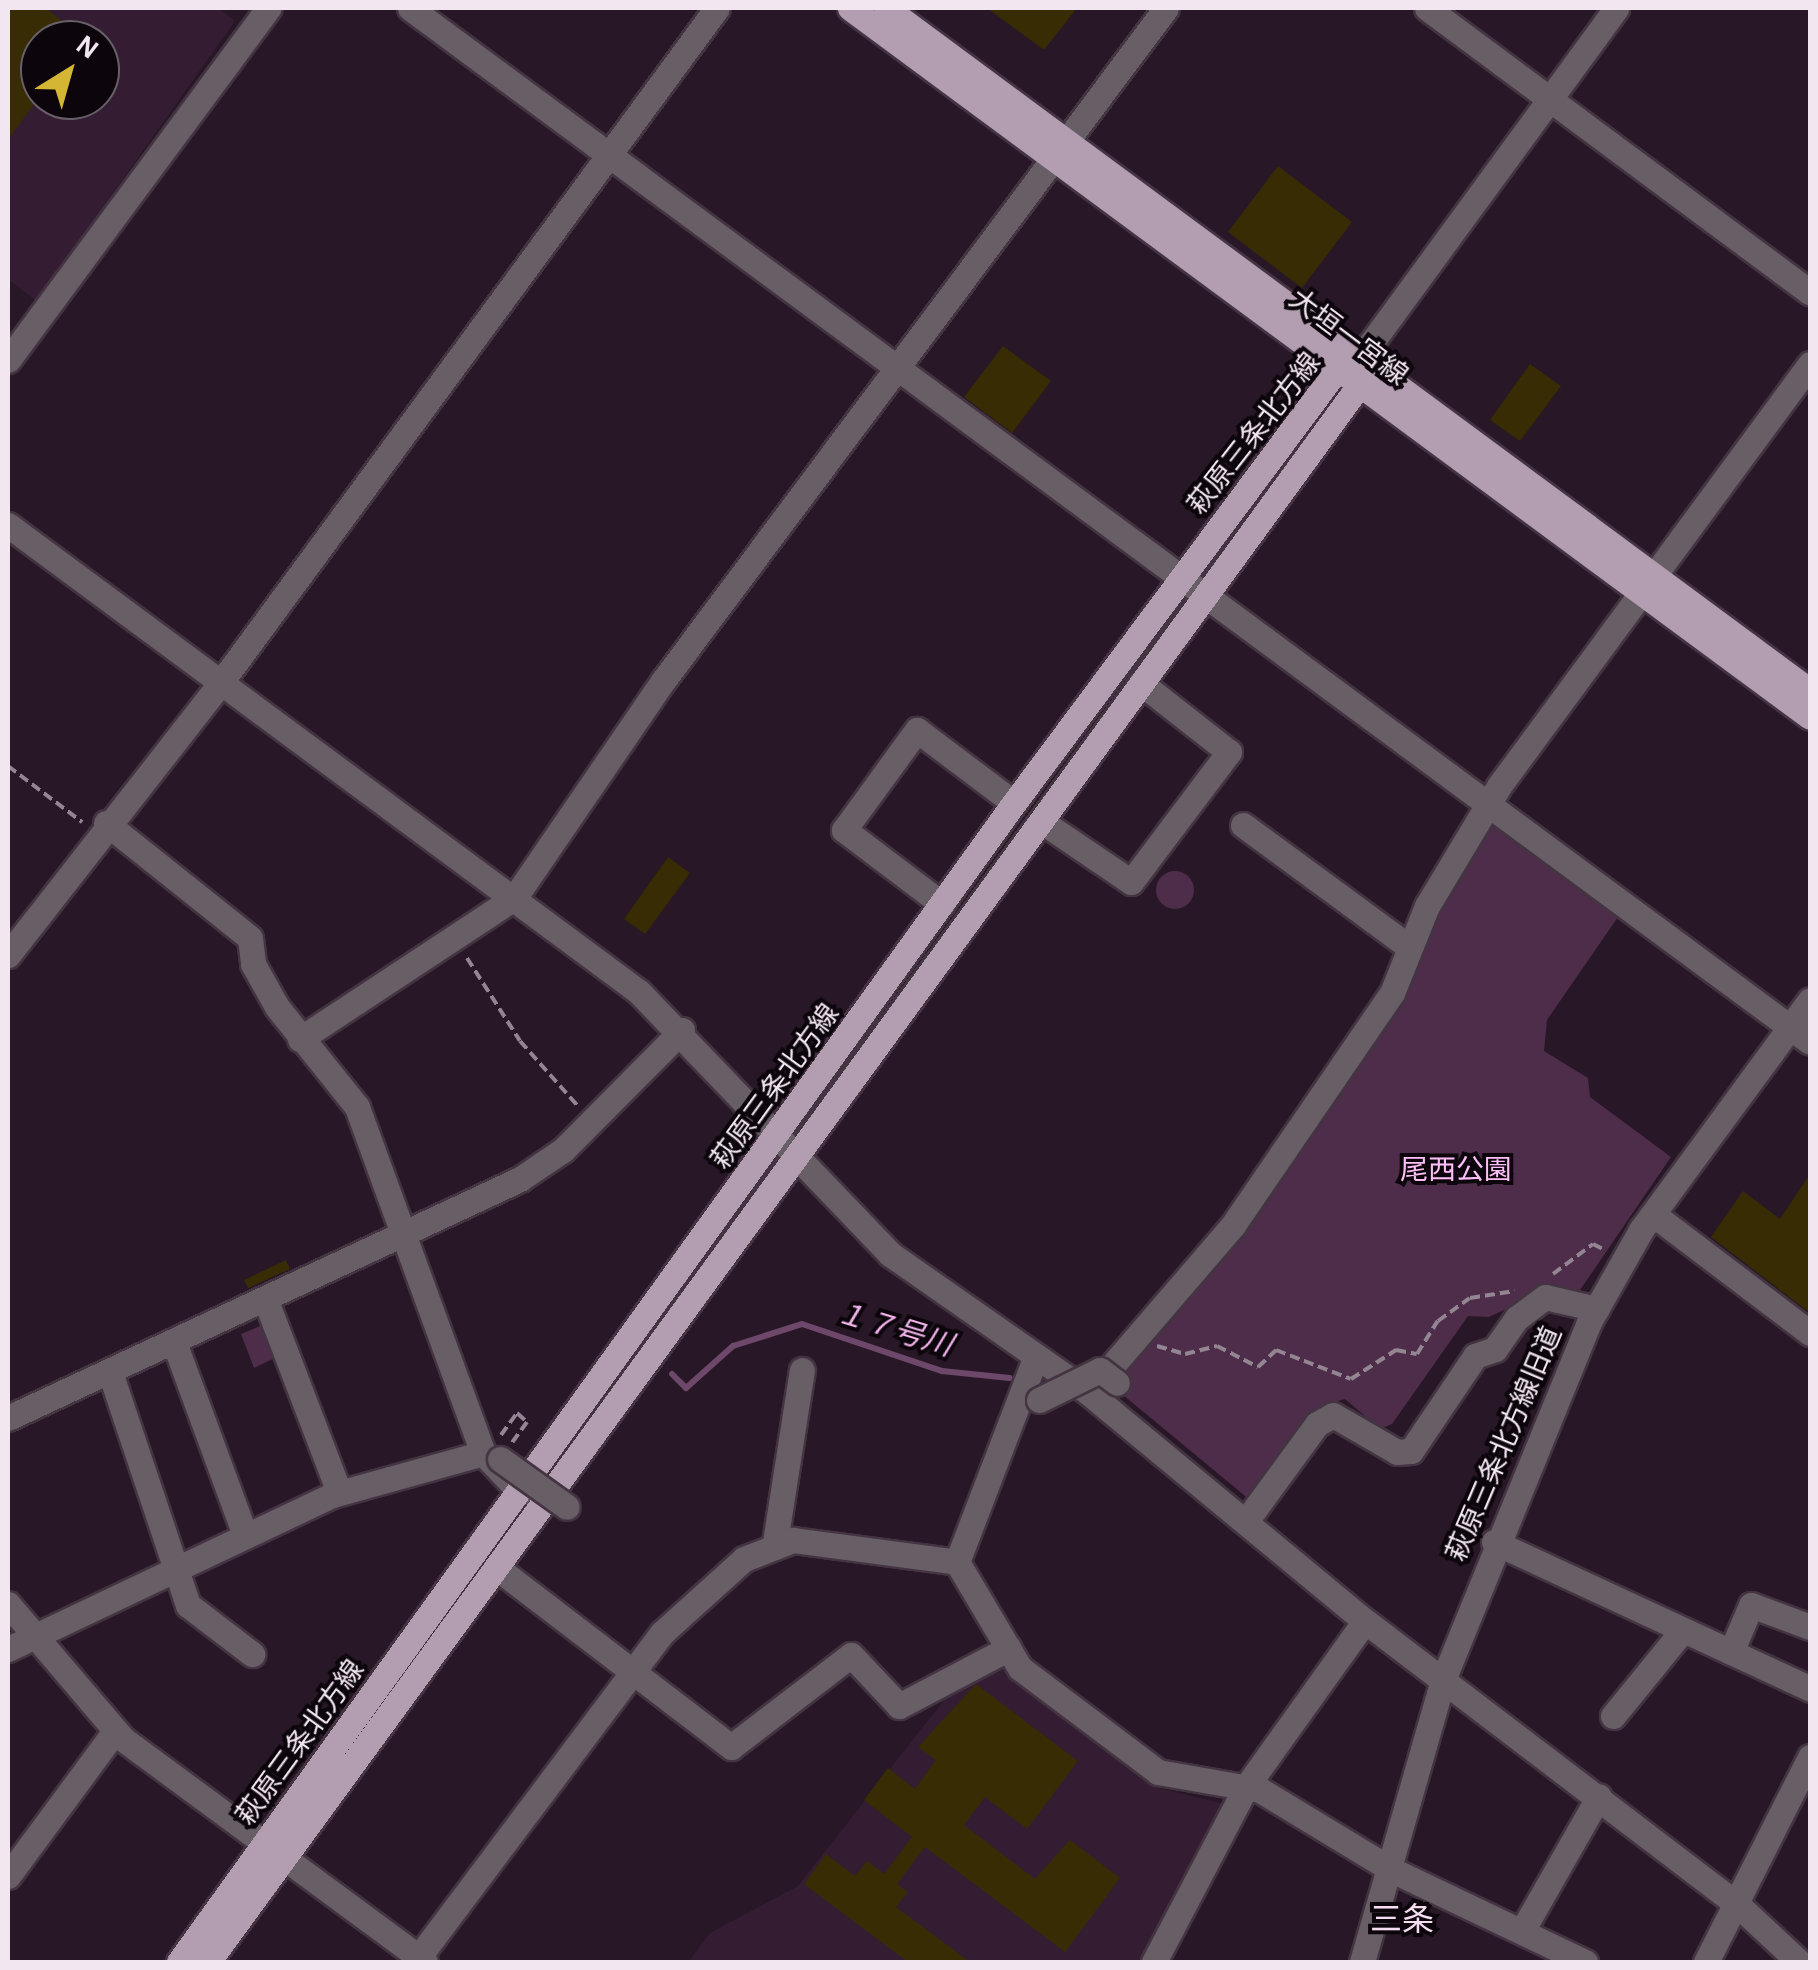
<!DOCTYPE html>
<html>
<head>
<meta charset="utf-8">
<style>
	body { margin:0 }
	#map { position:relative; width:1818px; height:1970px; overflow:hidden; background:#281726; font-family:"Alegreya Sans","Noto Sans JP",sans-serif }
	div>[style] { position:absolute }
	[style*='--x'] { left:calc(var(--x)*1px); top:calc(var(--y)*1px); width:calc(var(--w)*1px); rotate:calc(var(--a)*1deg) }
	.built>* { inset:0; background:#341d32 }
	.green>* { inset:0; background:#4d2d4a }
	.round { border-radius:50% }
	.stream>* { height:6px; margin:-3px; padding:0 3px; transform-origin:3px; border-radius:3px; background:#6e486a }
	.building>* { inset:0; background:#372c03 }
	.path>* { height:4px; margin-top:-2px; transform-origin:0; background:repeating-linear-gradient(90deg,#938592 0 10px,transparent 0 15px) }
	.roads { filter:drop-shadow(2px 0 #443442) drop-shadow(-2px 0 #443442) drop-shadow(0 2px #443442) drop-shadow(0 -2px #443442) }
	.minor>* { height:25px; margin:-12.5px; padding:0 12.5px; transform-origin:12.5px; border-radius:12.5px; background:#675e66 }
	.major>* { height:25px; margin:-12.5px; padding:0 12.5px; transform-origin:12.5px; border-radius:12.5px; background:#b29eb0 }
	.bridges { filter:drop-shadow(2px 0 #443442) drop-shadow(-2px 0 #443442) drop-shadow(0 2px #443442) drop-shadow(0 -2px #443442) }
	.minor-bridge>* { height:25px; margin:-12.5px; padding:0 12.5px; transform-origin:12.5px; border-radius:12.5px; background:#675e66 }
	span { translate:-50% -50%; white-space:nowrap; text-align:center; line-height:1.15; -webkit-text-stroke:8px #0c060c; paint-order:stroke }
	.street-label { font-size:28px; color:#f2e6f1 }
	.park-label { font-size:28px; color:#febef7 }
	.water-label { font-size:30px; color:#f3b4ec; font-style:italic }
	.quarter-label { font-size:32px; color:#f5dcf1 }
	.frame { position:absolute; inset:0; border:10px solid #f2e6f1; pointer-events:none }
	.north { position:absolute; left:20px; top:20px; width:100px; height:100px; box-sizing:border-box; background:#0c060c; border:2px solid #686068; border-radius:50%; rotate:37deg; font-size:28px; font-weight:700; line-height:40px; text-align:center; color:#f2e6f1 }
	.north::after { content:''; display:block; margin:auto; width:35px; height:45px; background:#d5b534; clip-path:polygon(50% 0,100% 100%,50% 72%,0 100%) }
</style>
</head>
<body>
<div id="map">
	<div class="built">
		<i style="clip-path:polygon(evenodd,8px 8px,218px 8px,235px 21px,36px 301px,8px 279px,8px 8px,40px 40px,100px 40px,100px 100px,40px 100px,40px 40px)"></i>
		<i style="clip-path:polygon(981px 1653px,1158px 1788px,1225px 1804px,1139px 1962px,688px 1962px,710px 1933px,798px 1886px)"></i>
	</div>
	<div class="green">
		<i style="clip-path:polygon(1493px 818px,1618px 917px,1547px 1020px,1544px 1051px,1588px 1078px,1590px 1097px,1671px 1157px,1578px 1293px,1550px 1288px,1489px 1317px,1468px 1316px,1392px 1424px,1380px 1429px,1345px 1399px,1324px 1405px,1250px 1500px,1111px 1385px,1222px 1259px,1409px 970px)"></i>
		<i class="round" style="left:1156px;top:871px;width:38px;height:38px"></i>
		<i style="clip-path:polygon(267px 1323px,279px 1356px,254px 1368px,241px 1334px)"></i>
	</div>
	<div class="stream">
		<i style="--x:672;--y:1374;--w:20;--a:45"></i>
		<i style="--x:686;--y:1388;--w:63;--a:-41.8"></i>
		<i style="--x:733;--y:1346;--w:72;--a:-17.7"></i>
		<i style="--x:802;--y:1324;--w:148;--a:18.6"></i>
		<i style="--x:942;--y:1371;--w:68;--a:5.9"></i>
	</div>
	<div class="building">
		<i style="clip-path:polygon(8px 8px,45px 8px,88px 40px,40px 40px,40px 96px,8px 140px)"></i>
		<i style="clip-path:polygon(987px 8px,1077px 8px,1044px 50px)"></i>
		<i style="clip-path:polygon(1278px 166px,1352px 222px,1302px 288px,1228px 232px)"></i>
		<i style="clip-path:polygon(1003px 346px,1051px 381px,1012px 433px,964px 397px)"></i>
		<i style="clip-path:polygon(1530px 364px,1561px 386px,1520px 441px,1490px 420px)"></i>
		<i style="clip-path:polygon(668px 857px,690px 873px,645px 934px,624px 919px)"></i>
		<i style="clip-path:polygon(1810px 1174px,1810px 1313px,1711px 1237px,1743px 1191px,1780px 1219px)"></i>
		<i style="clip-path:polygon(286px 1260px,290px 1269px,248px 1288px,244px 1280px)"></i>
		<i style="clip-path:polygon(976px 1684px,1078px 1761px,1027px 1829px,985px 1797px,964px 1825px,1035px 1879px,1070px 1840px,1120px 1878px,1065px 1952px,925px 1847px,897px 1884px,908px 1892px,896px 1907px,970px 1962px,908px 1962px,804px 1884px,826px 1854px,855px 1876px,867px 1861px,884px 1874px,912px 1837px,864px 1800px,888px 1768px,915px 1789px,936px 1760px,918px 1747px)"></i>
	</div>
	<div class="path">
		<i style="--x:8;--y:766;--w:93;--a:37.1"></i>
		<i style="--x:467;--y:958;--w:98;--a:57.4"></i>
		<i style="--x:520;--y:1041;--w:87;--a:48.3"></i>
		<i style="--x:1553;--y:1274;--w:50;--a:-36.9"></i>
		<i style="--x:1593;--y:1244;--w:11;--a:27"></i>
		<i style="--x:1157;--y:1346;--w:29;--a:16"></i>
		<i style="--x:1185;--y:1354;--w:33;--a:-14"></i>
		<i style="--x:1217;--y:1346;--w:46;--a:27.1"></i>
		<i style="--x:1258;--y:1367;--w:25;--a:-43"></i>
		<i style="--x:1276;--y:1350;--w:80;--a:21.1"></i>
		<i style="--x:1351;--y:1379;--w:54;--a:-32.8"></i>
		<i style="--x:1396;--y:1350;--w:21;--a:11"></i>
		<i style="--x:1417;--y:1354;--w:39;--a:-58"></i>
		<i style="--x:1438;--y:1321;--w:39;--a:-36"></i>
		<i style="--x:1470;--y:1298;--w:45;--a:-9"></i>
		<i style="--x:501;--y:1435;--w:27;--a:-54"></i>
		<i style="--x:517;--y:1413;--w:13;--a:42"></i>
		<i style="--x:527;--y:1422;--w:26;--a:126"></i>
	</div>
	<div class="roads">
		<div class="minor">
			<i style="--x:410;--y:8;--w:1740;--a:36.45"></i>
			<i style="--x:1427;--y:8;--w:477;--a:36.6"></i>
			<i style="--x:1361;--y:357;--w:432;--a:-53.8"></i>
			<i style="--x:8;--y:360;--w:438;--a:-53.5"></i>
			<i style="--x:8;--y:525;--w:785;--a:36.5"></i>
			<i style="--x:639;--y:992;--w:363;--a:46.2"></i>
			<i style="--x:890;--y:1254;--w:243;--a:34.9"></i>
			<i style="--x:1089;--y:1393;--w:358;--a:39.6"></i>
			<i style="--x:1365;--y:1621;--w:470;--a:37.3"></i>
			<i style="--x:1739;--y:1906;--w:82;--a:43"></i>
			<i style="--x:106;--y:823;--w:184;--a:38.6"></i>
			<i style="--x:250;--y:938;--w:26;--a:83"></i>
			<i style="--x:253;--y:964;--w:49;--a:60.8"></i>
			<i style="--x:277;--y:1007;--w:128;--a:51.3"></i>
			<i style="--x:357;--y:1107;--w:368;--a:70"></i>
			<i style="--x:483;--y:1453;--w:54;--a:46.5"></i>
			<i style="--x:1044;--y:823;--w:105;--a:34.1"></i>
			<i style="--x:1131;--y:882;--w:163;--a:-53"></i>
			<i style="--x:1229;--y:752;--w:112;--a:-141.9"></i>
			<i style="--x:1243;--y:825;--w:206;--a:36.3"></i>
			<i style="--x:942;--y:904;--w:123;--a:-142.9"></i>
			<i style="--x:844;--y:830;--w:124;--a:-53.9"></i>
			<i style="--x:917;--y:730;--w:121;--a:37"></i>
			<i style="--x:8;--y:955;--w:348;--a:-52"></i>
			<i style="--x:222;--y:681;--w:835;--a:-53.67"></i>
			<i style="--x:300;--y:1039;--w:258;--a:-33.4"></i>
			<i style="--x:515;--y:897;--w:262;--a:-55.6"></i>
			<i style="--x:663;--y:681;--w:840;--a:-53.23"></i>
			<i style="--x:1653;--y:1214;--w:197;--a:37.2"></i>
			<i style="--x:266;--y:1301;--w:204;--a:69.1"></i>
			<i style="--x:174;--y:1342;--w:206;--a:69.8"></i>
			<i style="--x:110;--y:1372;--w:246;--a:71.5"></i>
			<i style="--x:188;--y:1605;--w:81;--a:37.4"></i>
			<i style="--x:1093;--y:1388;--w:215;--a:-49.3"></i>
			<i style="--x:1233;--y:1225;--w:281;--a:-55.6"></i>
			<i style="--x:1392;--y:993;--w:94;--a:-68.1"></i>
			<i style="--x:1427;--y:906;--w:140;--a:-59"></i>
			<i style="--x:1499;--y:786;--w:524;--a:-53.61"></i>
			<i style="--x:8;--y:1418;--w:565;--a:-25.02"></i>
			<i style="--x:520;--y:1179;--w:52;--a:-34"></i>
			<i style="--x:563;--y:1150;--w:169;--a:-45.2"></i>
			<i style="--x:1246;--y:1521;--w:120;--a:-53.8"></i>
			<i style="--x:1317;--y:1424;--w:18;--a:-29"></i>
			<i style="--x:1333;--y:1415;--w:74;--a:30"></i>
			<i style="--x:1397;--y:1452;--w:14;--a:-4"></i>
			<i style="--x:1411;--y:1451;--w:115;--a:-56"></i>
			<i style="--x:1475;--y:1356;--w:21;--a:-19"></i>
			<i style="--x:1495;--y:1349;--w:38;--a:-55"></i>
			<i style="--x:1517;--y:1318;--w:35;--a:-37"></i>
			<i style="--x:1545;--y:1297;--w:53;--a:13"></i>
			<i style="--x:775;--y:1542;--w:174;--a:-81.1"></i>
			<i style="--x:1494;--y:1542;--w:349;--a:24.9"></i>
			<i style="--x:957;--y:1562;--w:217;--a:-69"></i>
			<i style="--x:497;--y:1568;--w:295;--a:37.4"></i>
			<i style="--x:731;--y:1747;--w:151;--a:-37.5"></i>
			<i style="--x:851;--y:1655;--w:70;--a:46.7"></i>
			<i style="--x:899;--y:1706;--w:124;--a:-27.8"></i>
			<i style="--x:8;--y:1604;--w:177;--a:49.6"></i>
			<i style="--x:123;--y:1739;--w:375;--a:36.4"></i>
			<i style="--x:8;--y:1649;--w:359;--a:-25.4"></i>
			<i style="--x:332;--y:1495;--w:157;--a:-15.5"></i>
			<i style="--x:1731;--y:1652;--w:51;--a:-66.9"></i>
			<i style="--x:1751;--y:1605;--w:63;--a:20.4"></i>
			<i style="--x:1613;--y:1716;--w:111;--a:-50.9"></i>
			<i style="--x:8;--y:1876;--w:180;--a:-53.6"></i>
			<i style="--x:1522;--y:1931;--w:155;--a:-60.3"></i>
			<i style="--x:415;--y:1962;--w:411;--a:-53.1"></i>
			<i style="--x:662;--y:1633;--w:110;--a:-42.1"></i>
			<i style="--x:744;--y:1559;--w:53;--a:-21.2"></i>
			<i style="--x:793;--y:1540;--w:165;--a:7.6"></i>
			<i style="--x:957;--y:1562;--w:123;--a:59.3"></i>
			<i style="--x:1020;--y:1668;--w:173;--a:37"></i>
			<i style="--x:1158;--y:1772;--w:104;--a:10"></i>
			<i style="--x:1260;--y:1790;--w:154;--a:31.2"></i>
			<i style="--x:1392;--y:1870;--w:214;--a:25.5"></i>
			<i style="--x:1154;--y:1962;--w:198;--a:-62.3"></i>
			<i style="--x:1246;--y:1787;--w:204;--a:-54.4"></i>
			<i style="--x:1362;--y:1962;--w:293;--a:-74"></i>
			<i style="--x:1443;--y:1680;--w:387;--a:-67.8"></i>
			<i style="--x:1589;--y:1322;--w:106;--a:-60.5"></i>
			<i style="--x:1641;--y:1230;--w:285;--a:-53.7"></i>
			<i style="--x:1706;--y:1962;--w:230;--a:-63.1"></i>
		</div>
		<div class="major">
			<i style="--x:850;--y:8;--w:1193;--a:36.45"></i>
			<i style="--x:886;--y:8;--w:1149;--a:36.47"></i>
			<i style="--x:179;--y:1962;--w:1428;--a:-54.23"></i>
			<i style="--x:1014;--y:803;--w:542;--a:-53.32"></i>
			<i style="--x:1338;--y:368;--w:25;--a:-26"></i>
			<i style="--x:208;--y:1962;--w:1954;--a:-53.87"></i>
			<i style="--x:1360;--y:384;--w:27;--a:-88"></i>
		</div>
	</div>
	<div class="bridges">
		<div class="minor-bridge">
			<i style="--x:1039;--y:1400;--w:68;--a:-26.2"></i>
			<i style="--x:1100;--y:1370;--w:21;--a:37"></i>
			<i style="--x:500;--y:1459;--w:82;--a:35.6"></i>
		</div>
	</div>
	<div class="street-label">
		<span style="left:1348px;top:338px;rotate:37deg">大垣一宮線</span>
		<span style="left:1255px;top:434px;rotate:-52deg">萩原三条北方線</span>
		<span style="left:776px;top:1087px;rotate:-54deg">萩原三条北方線</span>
		<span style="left:1505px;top:1444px;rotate:-67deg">萩原三条北方線旧道</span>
		<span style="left:301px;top:1743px;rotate:-54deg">萩原三条北方線</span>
	</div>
	<div class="park-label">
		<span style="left:1456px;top:1171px">尾西公園</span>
	</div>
	<div class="water-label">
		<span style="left:894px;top:1330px;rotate:17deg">１７号川</span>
	</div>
	<div class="quarter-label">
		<span style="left:1402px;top:1920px">三条</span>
	</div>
	<div class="frame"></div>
	<div class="north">N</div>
</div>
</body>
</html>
